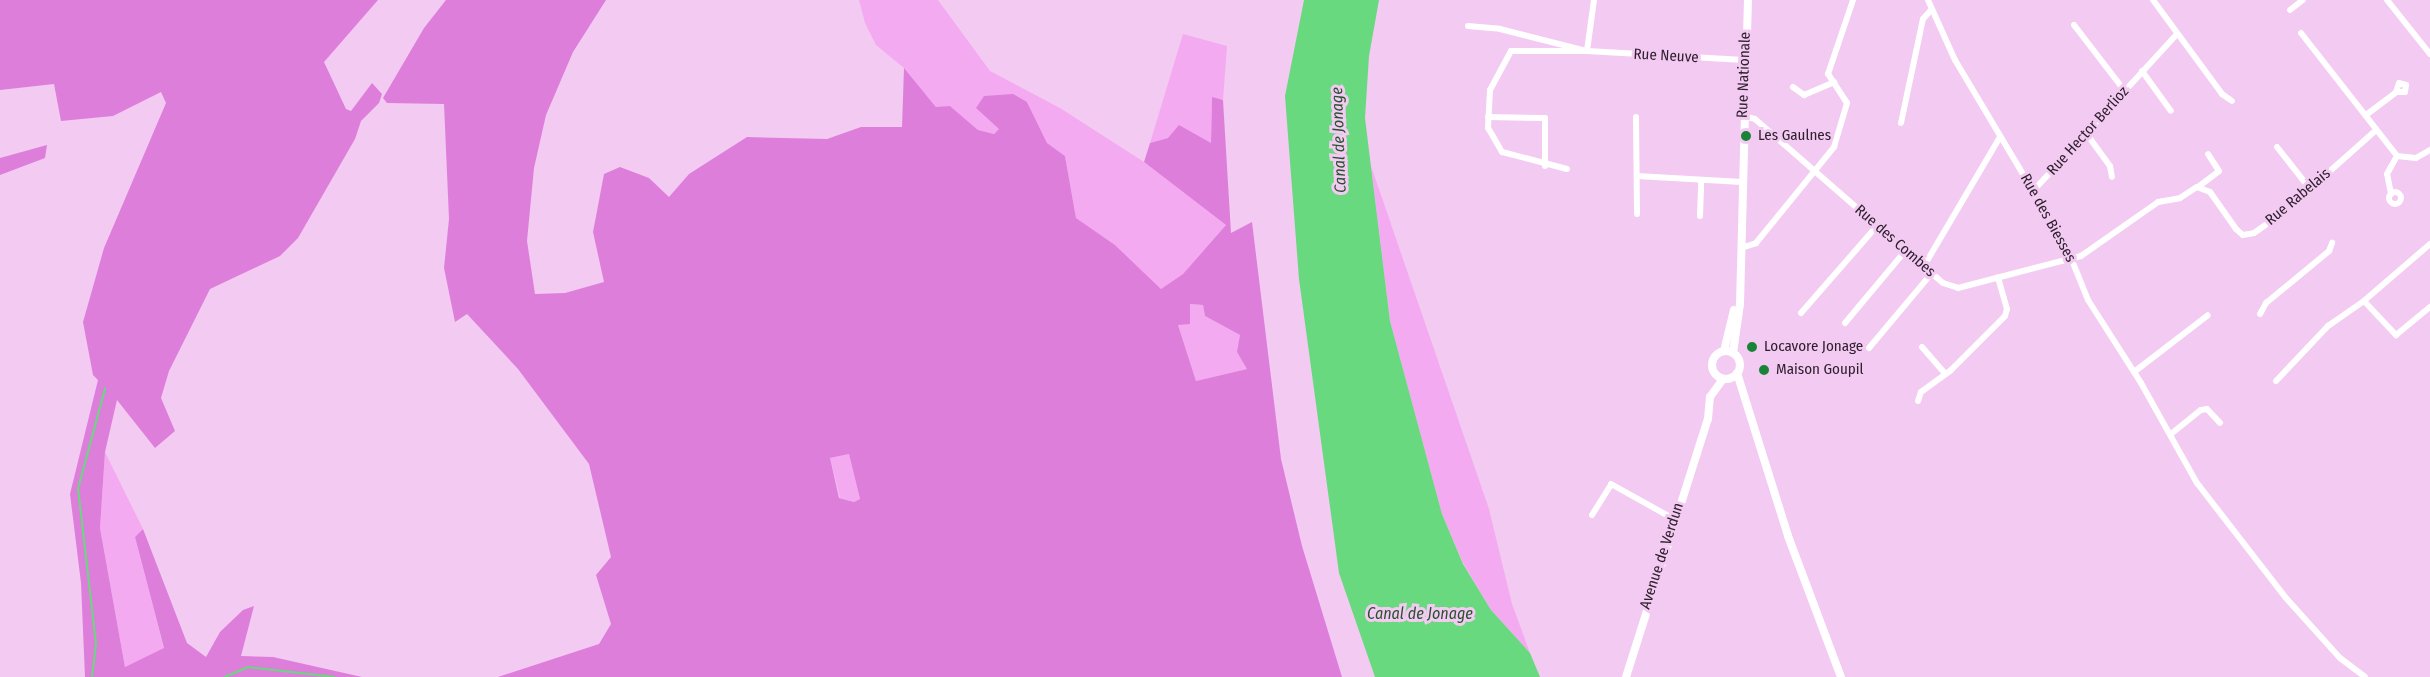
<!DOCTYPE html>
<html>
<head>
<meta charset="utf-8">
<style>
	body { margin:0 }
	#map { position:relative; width:2430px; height:677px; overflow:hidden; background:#f3caf1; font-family:"Fira Sans Condensed",sans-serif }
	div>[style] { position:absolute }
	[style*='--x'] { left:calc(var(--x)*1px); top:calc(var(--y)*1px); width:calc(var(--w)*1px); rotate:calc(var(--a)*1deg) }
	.green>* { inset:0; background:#f4aaf1 }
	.forest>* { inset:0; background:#de7edb }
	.water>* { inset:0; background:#68d97e }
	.stream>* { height:1.5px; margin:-0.75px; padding:0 0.75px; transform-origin:0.75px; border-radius:0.75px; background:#68d97e }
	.street>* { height:6px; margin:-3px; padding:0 3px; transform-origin:3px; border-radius:3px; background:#fff }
	.street>.ring { margin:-3px; padding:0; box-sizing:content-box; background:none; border:6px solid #fff; border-radius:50% }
	.secondary>* { height:8px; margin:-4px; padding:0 4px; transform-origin:4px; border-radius:4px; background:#fff }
	.secondary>.ring { margin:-4px; padding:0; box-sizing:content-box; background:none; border:8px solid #fff; border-radius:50% }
	.dots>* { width:16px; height:16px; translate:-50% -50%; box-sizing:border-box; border:3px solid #f3caf1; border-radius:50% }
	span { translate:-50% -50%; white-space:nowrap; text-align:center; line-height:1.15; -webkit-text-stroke:6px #f3caf1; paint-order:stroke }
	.street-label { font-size:15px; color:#2f202f }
	.poi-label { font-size:15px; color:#2f202f }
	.left { translate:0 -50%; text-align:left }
	.water-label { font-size:16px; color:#26522e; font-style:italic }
</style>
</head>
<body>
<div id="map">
	<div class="green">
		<i style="clip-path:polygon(859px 0,938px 0,990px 71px,1060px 108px,1144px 162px,1226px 225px,1183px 274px,1161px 289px,1115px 245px,1076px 218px,1065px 156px,1047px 143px,1027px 102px,994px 134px,978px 130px,950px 106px,937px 108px,904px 68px,876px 45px,865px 23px)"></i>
		<i style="clip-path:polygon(1183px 34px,1227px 46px,1223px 100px,1212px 98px,1211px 144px,1168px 138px,1150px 143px)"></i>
		<i style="clip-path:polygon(1371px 166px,1489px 509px,1512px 604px,1530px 653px,1491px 610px,1463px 563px,1442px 514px,1390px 321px)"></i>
		<i style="clip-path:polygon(1190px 304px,1203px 305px,1205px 316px,1240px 335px,1247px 369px,1196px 381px,1178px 325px,1190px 323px)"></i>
		<i style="clip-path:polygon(105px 452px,143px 529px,135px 537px,164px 649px,125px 667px,100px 528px)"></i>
		<i style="clip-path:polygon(849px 454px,860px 499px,854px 502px,840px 498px,830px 458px)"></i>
	</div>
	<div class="forest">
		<i style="clip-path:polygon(0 0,378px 0,324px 62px,346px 109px,351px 111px,372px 83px,382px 94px,379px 103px,361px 121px,355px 139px,298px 238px,280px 256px,210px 289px,169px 371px,161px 398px,175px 431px,155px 448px,117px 400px,105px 452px,100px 528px,125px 667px,164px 648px,135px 537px,143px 529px,187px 643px,206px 657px,220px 632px,243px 610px,254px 606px,241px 656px,273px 657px,362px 677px,85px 677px,81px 583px,70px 494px,98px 380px,93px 375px,83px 322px,104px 248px,166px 103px,161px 92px,113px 116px,61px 121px,54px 84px,0 90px)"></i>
		<i style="clip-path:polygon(evenodd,446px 0,606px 0,573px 52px,546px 115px,534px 168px,527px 241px,535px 294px,565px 293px,604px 282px,593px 232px,604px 174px,620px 167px,649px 178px,669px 197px,689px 174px,747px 137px,827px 139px,861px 127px,902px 127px,904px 68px,936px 107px,950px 106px,978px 130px,994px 134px,999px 129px,976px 108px,984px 96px,1013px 94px,1027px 102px,1047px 143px,1065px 156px,1076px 218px,1115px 245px,1161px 289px,1183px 274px,1226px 225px,1144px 162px,1150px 143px,1168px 138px,1179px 125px,1211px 143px,1212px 97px,1223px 100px,1231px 233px,1252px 222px,1281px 459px,1302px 546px,1342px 677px,498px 677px,599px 644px,611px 624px,596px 575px,611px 557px,589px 464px,518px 369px,467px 314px,455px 322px,444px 268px,449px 219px,444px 104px,387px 103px,383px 98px,424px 28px,446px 0,1190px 304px,1203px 305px,1205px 316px,1240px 335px,1237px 352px,1247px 369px,1196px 381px,1178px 325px,1190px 324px,1190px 304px,446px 0,849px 454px,860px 499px,854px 502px,839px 498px,830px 458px,849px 454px)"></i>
		<i style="clip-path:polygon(47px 145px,45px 158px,0 175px,0 158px)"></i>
	</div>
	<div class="water">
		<i style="clip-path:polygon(1304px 0,1379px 0,1369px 56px,1365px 118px,1390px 321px,1442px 514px,1463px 564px,1491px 610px,1530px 653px,1540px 677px,1375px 677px,1339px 573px,1299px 279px,1285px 96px)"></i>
	</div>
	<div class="stream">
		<i style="--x:92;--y:677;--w:33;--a:-83"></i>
		<i style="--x:96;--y:644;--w:156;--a:-96.6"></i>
		<i style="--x:78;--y:489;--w:104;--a:-74.9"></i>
		<i style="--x:225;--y:677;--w:25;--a:-23"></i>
		<i style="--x:248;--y:667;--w:87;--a:6.6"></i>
	</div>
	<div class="street">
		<i style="--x:1928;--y:0;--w:66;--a:65.8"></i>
		<i style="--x:1955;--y:60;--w:219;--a:59.2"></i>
		<i style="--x:2067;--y:248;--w:56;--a:68"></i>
		<i style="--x:2088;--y:300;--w:98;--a:57.4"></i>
		<i style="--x:2141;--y:383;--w:115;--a:60.8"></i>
		<i style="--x:2197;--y:483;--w:145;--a:52.3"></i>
		<i style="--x:2286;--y:598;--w:81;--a:48"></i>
		<i style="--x:2340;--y:658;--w:31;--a:37"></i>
		<i style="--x:2153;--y:0;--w:117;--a:53.7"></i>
		<i style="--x:2222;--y:94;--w:12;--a:35"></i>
		<i style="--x:2387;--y:0;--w:69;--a:51.5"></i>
		<i style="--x:2290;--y:10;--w:16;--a:-38"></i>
		<i style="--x:2074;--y:25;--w:82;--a:52.4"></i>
		<i style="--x:1468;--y:26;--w:32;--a:5"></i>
		<i style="--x:1500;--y:29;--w:90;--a:14.2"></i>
		<i style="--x:1587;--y:51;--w:157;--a:3.3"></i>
		<i style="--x:2301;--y:33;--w:156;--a:52"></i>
		<i style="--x:2397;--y:156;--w:19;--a:6"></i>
		<i style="--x:2416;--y:158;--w:16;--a:-30"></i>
		<i style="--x:2142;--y:71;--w:49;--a:54.1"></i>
		<i style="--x:1793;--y:87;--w:14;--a:36"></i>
		<i style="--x:1804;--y:95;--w:33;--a:-23"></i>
		<i style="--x:2366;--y:115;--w:38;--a:-37"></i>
		<i style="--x:2396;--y:92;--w:9;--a:0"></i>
		<i style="--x:2405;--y:92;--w:7;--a:-82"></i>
		<i style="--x:2406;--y:85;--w:7;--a:-164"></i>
		<i style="--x:2399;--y:83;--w:9;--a:108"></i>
		<i style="--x:1743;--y:116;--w:12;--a:14"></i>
		<i style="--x:1755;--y:119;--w:249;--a:41.1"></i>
		<i style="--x:1943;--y:283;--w:16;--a:18"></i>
		<i style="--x:1958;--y:288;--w:127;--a:-14.6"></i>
		<i style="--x:2081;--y:256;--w:94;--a:-35"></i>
		<i style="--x:2158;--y:202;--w:22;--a:-10"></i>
		<i style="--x:2180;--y:198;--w:20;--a:-33"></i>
		<i style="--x:2197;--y:187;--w:14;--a:21"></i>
		<i style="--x:2210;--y:192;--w:45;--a:54.9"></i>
		<i style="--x:2236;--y:229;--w:9;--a:41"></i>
		<i style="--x:2243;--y:235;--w:11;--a:-10"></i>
		<i style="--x:2254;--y:233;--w:37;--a:-35"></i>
		<i style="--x:2284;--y:212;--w:123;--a:-41.7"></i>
		<i style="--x:1488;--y:117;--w:57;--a:1"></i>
		<i style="--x:1545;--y:118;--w:48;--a:90"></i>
		<i style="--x:1636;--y:117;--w:97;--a:89.4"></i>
		<i style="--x:1901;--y:123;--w:106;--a:-78.1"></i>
		<i style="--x:1923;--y:19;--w:13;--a:-48"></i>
		<i style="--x:2086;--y:133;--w:41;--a:54"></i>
		<i style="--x:2110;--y:166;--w:11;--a:80"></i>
		<i style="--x:2277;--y:147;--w:53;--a:51.8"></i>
		<i style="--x:1567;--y:169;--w:67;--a:-165.3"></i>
		<i style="--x:1502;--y:152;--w:28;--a:-120"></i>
		<i style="--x:1488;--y:128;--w:38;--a:-87"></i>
		<i style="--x:1490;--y:90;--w:44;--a:-61.7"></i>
		<i style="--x:1511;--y:51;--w:76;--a:0"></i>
		<i style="--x:1587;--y:51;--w:51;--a:-82.2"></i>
		<i style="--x:1637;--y:176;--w:105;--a:3.3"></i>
		<i style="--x:2198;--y:187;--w:26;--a:-37"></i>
		<i style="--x:2219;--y:171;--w:20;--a:-123"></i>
		<i style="--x:2034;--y:190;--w:212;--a:-47.5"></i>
		<i class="ring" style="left:2389px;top:192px;width:6px;height:6px"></i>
		<i style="--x:2391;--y:194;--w:20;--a:-101"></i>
		<i style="--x:2387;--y:174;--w:21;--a:-61"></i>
		<i style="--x:1700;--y:216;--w:36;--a:-88"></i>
		<i style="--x:2430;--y:244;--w:87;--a:139.2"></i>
		<i style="--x:2364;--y:301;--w:47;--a:46.7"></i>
		<i style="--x:2396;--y:335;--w:44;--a:-39.5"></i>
		<i style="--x:1741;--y:248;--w:16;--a:-18"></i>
		<i style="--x:1756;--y:243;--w:124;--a:-50.9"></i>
		<i style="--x:1834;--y:147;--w:46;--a:-73.5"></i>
		<i style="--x:1847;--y:103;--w:35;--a:-123"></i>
		<i style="--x:1828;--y:74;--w:78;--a:-71.3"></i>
		<i style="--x:1924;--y:266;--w:150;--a:-59.5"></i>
		<i style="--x:1801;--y:313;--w:116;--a:-48.9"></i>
		<i style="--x:2260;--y:314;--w:13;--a:-61"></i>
		<i style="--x:2266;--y:303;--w:82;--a:-39.5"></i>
		<i style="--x:2329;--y:251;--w:9;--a:-69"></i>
		<i style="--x:1845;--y:323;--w:95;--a:-50.1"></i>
		<i style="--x:1922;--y:347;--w:35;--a:49"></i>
		<i style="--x:1869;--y:348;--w:98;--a:-50"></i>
		<i style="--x:2134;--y:372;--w:93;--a:-37.6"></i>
		<i style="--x:2276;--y:381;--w:76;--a:-46.6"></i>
		<i style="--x:2328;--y:326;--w:44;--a:-34.8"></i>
		<i style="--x:1918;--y:401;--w:9;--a:-72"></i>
		<i style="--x:1921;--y:392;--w:37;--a:-36"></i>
		<i style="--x:1951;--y:370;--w:76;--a:-45"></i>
		<i style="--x:2005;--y:316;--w:7;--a:-74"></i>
		<i style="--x:2007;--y:309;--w:33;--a:-106"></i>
		<i style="--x:2171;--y:434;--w:38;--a:-39"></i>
		<i style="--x:2201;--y:410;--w:6;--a:-9"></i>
		<i style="--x:2207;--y:409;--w:19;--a:47"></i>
		<i style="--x:1592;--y:515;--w:36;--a:-58"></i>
		<i style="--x:1611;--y:484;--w:72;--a:29.1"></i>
	</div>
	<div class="secondary">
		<i style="--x:1724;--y:351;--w:42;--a:-76.3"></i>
		<i class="ring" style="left:1712px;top:351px;width:20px;height:20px"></i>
		<i style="--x:1733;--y:353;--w:49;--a:-81.9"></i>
		<i style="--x:1740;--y:304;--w:304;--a:-88.5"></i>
		<i style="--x:1737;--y:373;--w:171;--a:72.6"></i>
		<i style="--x:1788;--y:536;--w:151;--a:69.4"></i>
		<i style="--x:1626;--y:677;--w:271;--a:-72.4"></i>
		<i style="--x:1708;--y:419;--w:22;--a:-85"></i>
		<i style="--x:1710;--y:397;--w:22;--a:-54"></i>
	</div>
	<div class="dots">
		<i style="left:1746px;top:136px;background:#198338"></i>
		<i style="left:1752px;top:347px;background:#198338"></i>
		<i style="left:1764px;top:370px;background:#198338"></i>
	</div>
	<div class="street-label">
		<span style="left:1666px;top:56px;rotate:3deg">Rue Neuve</span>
		<span style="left:1744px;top:75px;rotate:-88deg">Rue Nationale</span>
		<span style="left:2088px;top:131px;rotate:-48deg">Rue Hector Berlioz</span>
		<span style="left:2298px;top:197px;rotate:-40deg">Rue Rabelais</span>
		<span style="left:2048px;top:218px;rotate:61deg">Rue des Biesses</span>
		<span style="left:1895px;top:241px;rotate:41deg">Rue des Combes</span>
		<span style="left:1662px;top:556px;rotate:-72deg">Avenue de Verdun</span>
	</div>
	<div class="poi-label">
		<span class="left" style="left:1758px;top:136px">Les Gaulnes</span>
		<span class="left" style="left:1764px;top:347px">Locavore Jonage</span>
		<span class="left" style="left:1776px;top:370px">Maison Goupil</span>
	</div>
	<div class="water-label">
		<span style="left:1339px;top:140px;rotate:-92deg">Canal de Jonage</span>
		<span style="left:1420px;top:614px">Canal de Jonage</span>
	</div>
</div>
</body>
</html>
